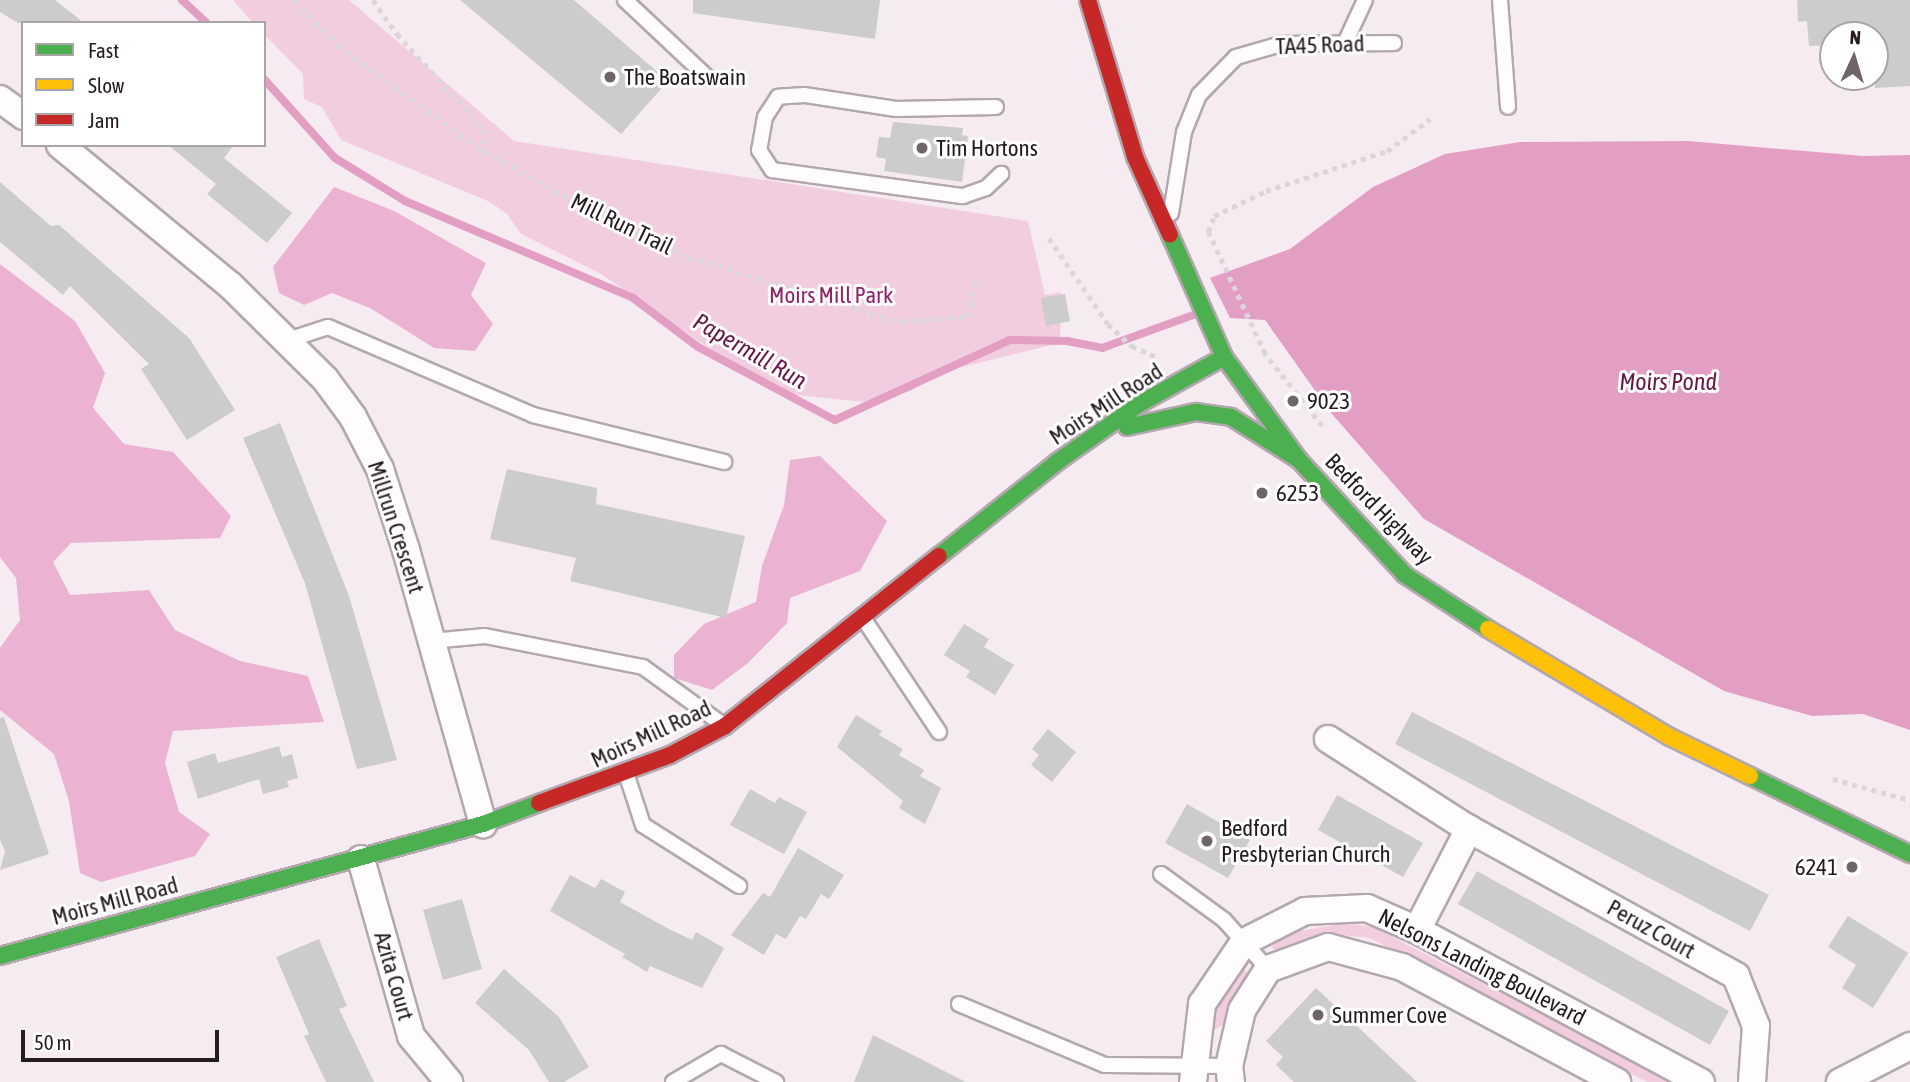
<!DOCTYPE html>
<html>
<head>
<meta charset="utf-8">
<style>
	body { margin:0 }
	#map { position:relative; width:1910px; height:1082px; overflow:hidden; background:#f6ebf1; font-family:"Asap Condensed",sans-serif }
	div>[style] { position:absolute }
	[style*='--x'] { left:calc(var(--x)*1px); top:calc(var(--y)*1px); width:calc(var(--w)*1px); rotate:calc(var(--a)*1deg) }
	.green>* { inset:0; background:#f2ccdf }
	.forest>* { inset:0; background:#ebb3d1 }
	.water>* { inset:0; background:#e39fc3 }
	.stream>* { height:8px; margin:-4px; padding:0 4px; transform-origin:4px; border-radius:4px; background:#e39fc3 }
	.building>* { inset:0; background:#cbcccb }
	.path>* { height:4.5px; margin-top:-2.25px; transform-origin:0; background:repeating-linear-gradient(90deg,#dbd7d8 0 5px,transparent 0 10px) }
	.roads { filter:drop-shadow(2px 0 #b3a8ae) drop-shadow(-2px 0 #b3a8ae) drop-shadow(0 2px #b3a8ae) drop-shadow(0 -2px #b3a8ae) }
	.lane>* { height:14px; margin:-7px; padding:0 7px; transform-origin:7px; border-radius:7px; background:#fefcfd }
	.street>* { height:26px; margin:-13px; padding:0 13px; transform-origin:13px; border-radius:13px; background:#fefcfd }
	.fast>* { height:16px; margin:-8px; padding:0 8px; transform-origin:8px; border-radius:8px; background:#4caf50 }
	.slow>* { height:16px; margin:-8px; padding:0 8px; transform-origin:8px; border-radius:8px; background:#ffc107 }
	.jam>* { height:16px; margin:-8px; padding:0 8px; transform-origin:8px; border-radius:8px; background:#c62828 }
	.dots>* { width:19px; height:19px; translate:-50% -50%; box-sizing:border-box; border:4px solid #fff; border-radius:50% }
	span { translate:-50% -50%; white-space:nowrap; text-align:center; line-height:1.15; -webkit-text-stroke:6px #fff; paint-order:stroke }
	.street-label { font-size:23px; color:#271b21 }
	.poi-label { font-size:23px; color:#271b21 }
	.left { translate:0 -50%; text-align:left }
	.right { translate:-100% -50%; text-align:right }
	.park-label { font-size:23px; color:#922567 }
	.water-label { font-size:24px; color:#691648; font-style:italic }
	.legend { position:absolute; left:21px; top:21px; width:245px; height:126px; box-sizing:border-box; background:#fff; border:2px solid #a9a4a6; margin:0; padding:9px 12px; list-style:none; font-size:21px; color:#271b21 }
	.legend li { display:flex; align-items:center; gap:14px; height:35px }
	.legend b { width:35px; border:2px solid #a9a4a6 }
	.north { position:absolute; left:1819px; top:21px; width:70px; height:70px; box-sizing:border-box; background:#fff; border:2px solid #a9a4a6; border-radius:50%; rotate:4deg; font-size:19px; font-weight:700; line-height:28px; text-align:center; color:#271b21 }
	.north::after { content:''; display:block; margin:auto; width:24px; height:32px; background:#6f646a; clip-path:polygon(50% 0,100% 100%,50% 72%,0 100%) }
	.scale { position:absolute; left:21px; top:1030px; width:198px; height:32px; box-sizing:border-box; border:4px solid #271b21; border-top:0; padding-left:9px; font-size:21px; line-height:24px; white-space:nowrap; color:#271b21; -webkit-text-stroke:5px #fff; paint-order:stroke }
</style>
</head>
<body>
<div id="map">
	<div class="green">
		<i style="clip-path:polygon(233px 0,349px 0,514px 141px,1028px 221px,1045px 295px,1061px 292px,1060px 343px,958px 368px,930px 377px,911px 391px,865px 402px,796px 395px,747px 374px,601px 274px,521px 234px,507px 214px,490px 202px,341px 140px,322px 107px,304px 99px,303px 74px,264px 34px,264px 23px,253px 23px)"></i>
		<i style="clip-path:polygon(1344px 923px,1373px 927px,1672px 1082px,1647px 1082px,1370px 938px,1341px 935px,1278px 951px,1272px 948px,1274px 941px,1294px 932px)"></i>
		<i style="clip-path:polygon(1243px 968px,1250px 976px,1223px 1025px,1214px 1030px,1213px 1013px,1223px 991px)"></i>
	</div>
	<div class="forest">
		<i style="clip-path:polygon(334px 187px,394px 211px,486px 263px,471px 295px,493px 324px,475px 351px,434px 348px,370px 308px,332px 293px,304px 305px,279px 293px,273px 267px)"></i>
		<i style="clip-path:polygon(0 264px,75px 321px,105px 373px,93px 408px,124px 444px,173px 452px,231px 516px,220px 538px,71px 543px,53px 562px,70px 595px,149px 590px,175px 630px,240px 661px,308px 676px,324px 722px,173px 731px,165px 763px,179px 812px,210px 834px,195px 856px,101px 882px,80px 873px,69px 801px,54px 754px,0 710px,0 648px,20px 620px,16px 578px,0 557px)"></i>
		<i style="clip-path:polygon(820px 456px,887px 521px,860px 571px,790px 598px,787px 623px,748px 663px,712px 690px,674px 678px,674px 655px,704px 624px,756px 602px,762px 566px,784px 505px,790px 460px)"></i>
	</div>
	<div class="water">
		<i style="clip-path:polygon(1688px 141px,1863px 156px,1910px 155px,1910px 730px,1863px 714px,1812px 716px,1724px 691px,1424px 519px,1331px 413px,1265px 320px,1230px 318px,1210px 278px,1290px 249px,1373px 187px,1445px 154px,1520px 142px)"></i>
	</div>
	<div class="stream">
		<i style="--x:182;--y:0;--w:34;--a:43"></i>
		<i style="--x:264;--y:79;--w:106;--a:48.1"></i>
		<i style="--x:335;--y:158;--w:82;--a:31.6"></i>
		<i style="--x:405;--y:201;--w:248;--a:23"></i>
		<i style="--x:633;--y:298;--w:81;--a:37"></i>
		<i style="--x:698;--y:347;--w:155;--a:28.1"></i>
		<i style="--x:835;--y:420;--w:192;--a:-24.6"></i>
		<i style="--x:1010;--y:340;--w:57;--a:1"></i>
		<i style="--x:1067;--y:341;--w:36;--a:11"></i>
		<i style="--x:1102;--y:348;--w:100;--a:-19.9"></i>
	</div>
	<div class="building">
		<i style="clip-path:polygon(0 0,55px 0,84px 23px,18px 23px,0 12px)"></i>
		<i style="clip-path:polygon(460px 0,574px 0,668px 81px,621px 134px)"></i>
		<i style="clip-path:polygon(693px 0,880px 0,875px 39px,693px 13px)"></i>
		<i style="clip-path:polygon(1797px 0,1910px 0,1910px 86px,1875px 88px,1875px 35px,1833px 35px,1833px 45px,1809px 46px,1807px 21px,1798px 22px)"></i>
		<i style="clip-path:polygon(893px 122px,963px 128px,962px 135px,968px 136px,962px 182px,884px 171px,886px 159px,876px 157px,879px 137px,890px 138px)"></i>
		<i style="clip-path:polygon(168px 145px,234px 145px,224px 158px,292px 213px,267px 243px,207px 194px,216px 184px)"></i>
		<i style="clip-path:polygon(0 182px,51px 226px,59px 225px,189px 338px,235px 410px,187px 440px,141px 369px,149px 364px,70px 286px,63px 295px,0 242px)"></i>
		<i style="clip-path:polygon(1065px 294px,1070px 321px,1046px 326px,1041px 298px)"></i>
		<i style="clip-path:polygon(280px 423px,349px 596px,397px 760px,357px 769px,305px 583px,243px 438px)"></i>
		<i style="clip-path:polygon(507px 469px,597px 488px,596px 504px,745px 536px,726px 618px,570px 581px,576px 558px,490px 539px)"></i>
		<i style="clip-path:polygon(964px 624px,989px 639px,984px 647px,1014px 665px,995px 695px,966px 677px,970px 671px,944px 655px)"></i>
		<i style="clip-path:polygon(1412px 712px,1769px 895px,1750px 931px,1395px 744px)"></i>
		<i style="clip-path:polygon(856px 715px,882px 731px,879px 735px,903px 749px,899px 755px,924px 770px,920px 776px,941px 788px,925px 824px,899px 808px,903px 801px,837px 747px)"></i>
		<i style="clip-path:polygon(4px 717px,49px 854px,0 870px,5px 851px,0 840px,0 718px)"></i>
		<i style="clip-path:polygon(1048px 729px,1076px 752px,1052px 782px,1031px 765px,1039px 755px,1032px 749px)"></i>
		<i style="clip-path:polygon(279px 746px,282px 757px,292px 754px,298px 778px,287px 781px,289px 787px,263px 794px,259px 779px,198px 799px,187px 762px,215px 753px,218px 763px)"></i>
		<i style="clip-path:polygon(750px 789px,775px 803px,779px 797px,807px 812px,784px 854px,730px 825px)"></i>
		<i style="clip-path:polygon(1337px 795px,1423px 843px,1403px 877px,1318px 830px)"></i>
		<i style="clip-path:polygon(1187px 804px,1250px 840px,1228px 878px,1165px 843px)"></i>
		<i style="clip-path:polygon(798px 848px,844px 875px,829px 899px,821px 894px,806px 919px,800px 916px,786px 939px,776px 934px,764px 955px,731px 935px,763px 893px,770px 897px)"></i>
		<i style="clip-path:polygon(1477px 871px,1729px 1011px,1710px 1045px,1458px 904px)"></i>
		<i style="clip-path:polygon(570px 875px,595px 888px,601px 879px,625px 892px,620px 902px,667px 928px,692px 940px,696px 932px,724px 948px,702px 988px,650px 966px,647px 972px,622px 957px,625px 954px,550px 911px)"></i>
		<i style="clip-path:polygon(462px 899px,482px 969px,443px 980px,423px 910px)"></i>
		<i style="clip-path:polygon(1848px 916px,1908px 953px,1873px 1008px,1842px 988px,1856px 965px,1828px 947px)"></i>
		<i style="clip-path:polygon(319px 939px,347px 1006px,339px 1009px,374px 1082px,326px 1082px,304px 1036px,309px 1034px,276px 957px)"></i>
		<i style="clip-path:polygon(504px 969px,559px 1017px,589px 1067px,564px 1082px,549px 1082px,529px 1050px,475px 1003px)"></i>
		<i style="clip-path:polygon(1316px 988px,1417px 1082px,1294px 1082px,1276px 1065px,1283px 1057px,1266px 1041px)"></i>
		<i style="clip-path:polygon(873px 1035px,966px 1082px,854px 1082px)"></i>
	</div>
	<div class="path">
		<i style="--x:295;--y:0;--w:62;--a:46.3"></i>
		<i style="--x:338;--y:45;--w:182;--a:36.1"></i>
		<i style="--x:485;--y:152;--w:141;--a:28.7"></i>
		<i style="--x:609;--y:220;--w:88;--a:24.8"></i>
		<i style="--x:689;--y:257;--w:221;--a:17.1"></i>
		<i style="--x:900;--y:322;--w:68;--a:-5"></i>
		<i style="--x:968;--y:316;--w:38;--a:-79"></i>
		<i style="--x:373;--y:0;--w:42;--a:54.8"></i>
		<i style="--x:397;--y:34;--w:129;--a:47.5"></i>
		<i style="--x:484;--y:129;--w:23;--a:88"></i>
		<i style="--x:1049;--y:238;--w:104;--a:55.5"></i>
		<i style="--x:1108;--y:324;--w:33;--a:43"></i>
		<i style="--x:1132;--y:346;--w:30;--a:24"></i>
		<i style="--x:1322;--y:426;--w:92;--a:-128.4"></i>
		<i style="--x:1265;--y:354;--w:135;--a:-115"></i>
		<i style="--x:1208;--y:232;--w:17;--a:-69"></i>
		<i style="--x:1214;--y:216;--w:58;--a:-25.7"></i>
		<i style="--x:1266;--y:191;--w:127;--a:-18.3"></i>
		<i style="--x:1387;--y:151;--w:54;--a:-36.7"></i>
		<i style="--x:1833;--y:779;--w:80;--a:15.3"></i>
	</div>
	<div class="roads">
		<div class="lane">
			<i style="--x:625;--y:0;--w:114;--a:43.2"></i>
			<i style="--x:1500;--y:0;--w:107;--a:85.7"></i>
			<i style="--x:1345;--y:43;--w:47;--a:-65.1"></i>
			<i style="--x:996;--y:107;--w:100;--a:178.9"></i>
			<i style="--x:896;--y:109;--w:93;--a:-171.3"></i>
			<i style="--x:804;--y:95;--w:26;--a:176"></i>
			<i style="--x:778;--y:97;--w:24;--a:123"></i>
			<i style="--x:765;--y:117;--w:34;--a:100"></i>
			<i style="--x:759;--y:150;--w:24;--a:57"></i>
			<i style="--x:772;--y:170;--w:193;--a:7.8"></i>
			<i style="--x:963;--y:196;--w:24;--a:-19"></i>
			<i style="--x:986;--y:188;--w:21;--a:-43"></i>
			<i style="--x:1171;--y:213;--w:82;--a:-80.9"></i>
			<i style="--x:1184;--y:132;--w:40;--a:-68"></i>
			<i style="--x:1199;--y:95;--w:53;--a:-45.8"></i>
			<i style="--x:1236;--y:57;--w:47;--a:-16.1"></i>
			<i style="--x:1281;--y:44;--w:113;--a:-0.5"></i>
			<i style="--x:288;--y:340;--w:42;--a:-18"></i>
			<i style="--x:328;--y:327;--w:223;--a:23.2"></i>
			<i style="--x:533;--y:415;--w:197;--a:13.8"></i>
			<i style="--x:863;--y:618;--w:137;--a:56.3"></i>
			<i style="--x:431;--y:641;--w:54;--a:-5.3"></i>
			<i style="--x:485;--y:636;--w:161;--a:11.1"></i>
			<i style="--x:643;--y:667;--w:99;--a:35.9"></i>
			<i style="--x:626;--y:773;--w:55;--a:71.9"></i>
			<i style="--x:643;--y:825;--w:114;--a:32.4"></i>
			<i style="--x:1161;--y:874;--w:78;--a:36.1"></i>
			<i style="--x:1224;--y:920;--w:66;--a:48.1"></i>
			<i style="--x:959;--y:1004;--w:158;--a:22.7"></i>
			<i style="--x:1105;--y:1065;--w:124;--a:0.5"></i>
			<i style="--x:673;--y:1082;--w:56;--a:-30.3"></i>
			<i style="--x:721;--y:1054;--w:62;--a:27"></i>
		</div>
		<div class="street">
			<i style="--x:0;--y:99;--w:29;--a:36"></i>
			<i style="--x:60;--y:145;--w:220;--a:39.5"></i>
			<i style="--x:230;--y:285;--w:134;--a:44.7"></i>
			<i style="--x:325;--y:379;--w:47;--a:53.6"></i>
			<i style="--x:353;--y:417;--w:59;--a:62.6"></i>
			<i style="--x:380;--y:469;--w:85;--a:72.2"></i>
			<i style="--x:406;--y:550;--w:285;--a:74.3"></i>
			<i style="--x:1328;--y:739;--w:167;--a:32.6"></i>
			<i style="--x:1469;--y:829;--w:305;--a:28.8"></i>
			<i style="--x:1736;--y:976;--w:54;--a:68.2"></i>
			<i style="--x:1756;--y:1026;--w:56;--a:94.1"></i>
			<i style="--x:361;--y:859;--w:184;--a:74.2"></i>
			<i style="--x:411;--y:1036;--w:60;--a:50.4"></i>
			<i style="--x:1417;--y:930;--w:114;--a:-62.8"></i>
			<i style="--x:1193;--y:1082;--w:79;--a:-83.4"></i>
			<i style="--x:1202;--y:1004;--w:75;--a:-55.9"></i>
			<i style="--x:1244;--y:942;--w:68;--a:-26.9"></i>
			<i style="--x:1305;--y:911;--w:62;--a:-2.8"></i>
			<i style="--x:1367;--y:908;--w:55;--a:23.7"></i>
			<i style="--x:1417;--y:930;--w:322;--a:28.2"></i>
			<i style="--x:1231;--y:1082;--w:16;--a:-97"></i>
			<i style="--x:1229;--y:1066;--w:57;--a:-76.9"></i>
			<i style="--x:1242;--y:1010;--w:49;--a:-57.6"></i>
			<i style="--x:1268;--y:969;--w:64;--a:-20.1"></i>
			<i style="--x:1328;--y:947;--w:77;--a:15.1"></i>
			<i style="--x:1402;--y:967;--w:244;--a:28.1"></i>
			<i style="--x:1840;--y:1082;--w:79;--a:-27.2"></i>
		</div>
		<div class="fast">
			<i style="--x:1170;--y:235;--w:133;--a:66.1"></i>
			<i style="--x:1224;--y:357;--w:127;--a:53.9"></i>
			<i style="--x:1299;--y:460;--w:156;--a:47.3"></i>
			<i style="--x:1405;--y:575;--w:99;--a:33"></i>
			<i style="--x:1127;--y:427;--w:71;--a:-12.3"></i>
			<i style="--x:1196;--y:412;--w:35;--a:8"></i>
			<i style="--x:1231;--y:417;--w:80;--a:32.3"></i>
			<i style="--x:939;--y:556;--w:151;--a:-38.5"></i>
			<i style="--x:1057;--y:462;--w:103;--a:-35.1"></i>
			<i style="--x:1141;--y:403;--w:95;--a:-29"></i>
			<i style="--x:1750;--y:776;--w:178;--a:26"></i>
			<i style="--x:0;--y:956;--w:501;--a:-15.29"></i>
			<i style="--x:483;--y:824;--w:60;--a:-20.6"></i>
		</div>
		<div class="slow">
			<i style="--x:1488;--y:629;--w:212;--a:30.7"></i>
			<i style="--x:1670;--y:737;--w:89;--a:26"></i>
		</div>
		<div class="jam">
			<i style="--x:1088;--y:0;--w:164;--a:73.3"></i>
			<i style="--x:1135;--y:157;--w:85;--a:65.8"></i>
			<i style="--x:539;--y:803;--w:140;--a:-20.1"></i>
			<i style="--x:670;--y:755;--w:62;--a:-27.8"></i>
			<i style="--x:725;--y:726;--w:273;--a:-38.5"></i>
		</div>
	</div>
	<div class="dots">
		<i style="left:610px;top:77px;background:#6f646a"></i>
		<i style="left:922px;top:148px;background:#6f646a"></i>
		<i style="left:1293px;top:401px;background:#6f646a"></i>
		<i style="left:1262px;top:493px;background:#6f646a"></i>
		<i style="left:1207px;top:841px;background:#6f646a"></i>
		<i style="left:1852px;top:867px;background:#6f646a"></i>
		<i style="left:1318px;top:1015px;background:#6f646a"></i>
	</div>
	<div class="street-label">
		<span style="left:1320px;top:45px;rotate:-2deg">TA45 Road</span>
		<span style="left:622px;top:224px;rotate:26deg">Mill Run Trail</span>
		<span style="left:1106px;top:404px;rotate:-33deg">Moirs Mill Road</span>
		<span style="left:1379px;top:509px;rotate:46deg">Bedford Highway</span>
		<span style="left:396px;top:527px;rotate:72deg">Millrun Crescent</span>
		<span style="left:651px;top:734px;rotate:-25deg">Moirs Mill Road</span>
		<span style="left:115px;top:901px;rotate:-15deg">Moirs Mill Road</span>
		<span style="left:1651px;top:929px;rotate:29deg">Peruz Court</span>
		<span style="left:1482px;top:967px;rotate:27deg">Nelsons Landing Boulevard</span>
		<span style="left:394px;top:976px;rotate:74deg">Azita Court</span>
	</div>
	<div class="poi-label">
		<span class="left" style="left:624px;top:77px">The Boatswain</span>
		<span class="left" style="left:936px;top:148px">Tim Hortons</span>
		<span class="left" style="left:1307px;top:401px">9023</span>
		<span class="left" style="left:1276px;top:493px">6253</span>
		<span class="left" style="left:1221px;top:841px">Bedford<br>Presbyterian Church</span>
		<span class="right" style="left:1838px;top:867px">6241</span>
		<span class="left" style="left:1332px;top:1015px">Summer Cove</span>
	</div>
	<div class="park-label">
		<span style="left:831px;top:295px">Moirs Mill Park</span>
	</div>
	<div class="water-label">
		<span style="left:750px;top:351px;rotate:30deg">Papermill Run</span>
		<span style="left:1668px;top:382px">Moirs Pond</span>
	</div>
	<ul class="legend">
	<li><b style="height:9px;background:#4caf50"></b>Fast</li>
	<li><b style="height:9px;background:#ffc107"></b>Slow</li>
	<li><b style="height:9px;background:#c62828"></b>Jam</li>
	</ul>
	<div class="north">N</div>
	<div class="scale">50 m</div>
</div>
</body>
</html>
